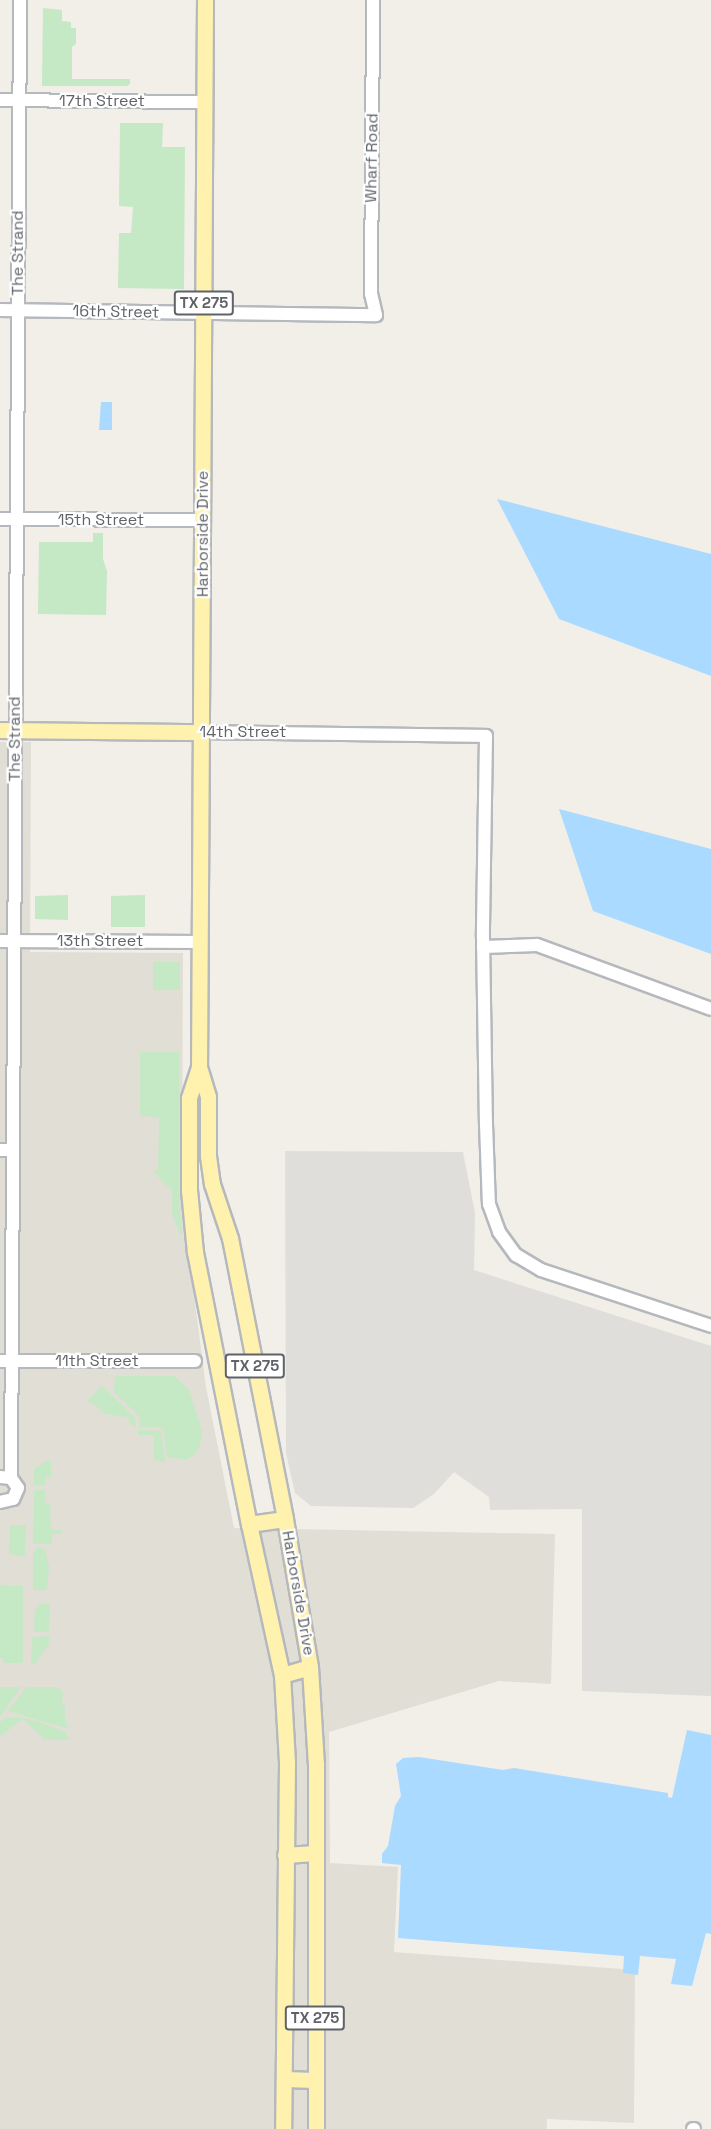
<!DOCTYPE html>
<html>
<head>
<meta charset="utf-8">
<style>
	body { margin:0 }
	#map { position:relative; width:711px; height:2129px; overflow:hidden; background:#f1efe8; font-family:"Space Grotesk",sans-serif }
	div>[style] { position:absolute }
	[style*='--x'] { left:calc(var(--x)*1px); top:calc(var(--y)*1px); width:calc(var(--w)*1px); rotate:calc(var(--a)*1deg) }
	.industrial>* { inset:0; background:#e0deda }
	.education>* { inset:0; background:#e1ded6 }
	.green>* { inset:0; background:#c5e8c5 }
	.water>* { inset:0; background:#aadaff }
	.roads { filter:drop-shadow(2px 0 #b5b8bc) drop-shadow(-2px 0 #b5b8bc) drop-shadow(0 2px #b5b8bc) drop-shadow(0 -2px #b5b8bc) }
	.minor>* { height:12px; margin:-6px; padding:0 6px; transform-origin:6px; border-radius:6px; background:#fff }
	.major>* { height:15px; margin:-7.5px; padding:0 7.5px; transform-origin:7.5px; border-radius:7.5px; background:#fff2af }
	span { translate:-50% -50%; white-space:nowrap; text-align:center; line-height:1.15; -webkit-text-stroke:4.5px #fff; paint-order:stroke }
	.shield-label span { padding:2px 4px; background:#fff; border:2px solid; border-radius:4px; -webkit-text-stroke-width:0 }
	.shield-label { font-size:15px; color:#5f6368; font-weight:700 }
	.street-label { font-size:16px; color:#5f6368 }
</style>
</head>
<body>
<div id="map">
	<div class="industrial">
		<i style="clip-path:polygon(285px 1151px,463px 1152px,475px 1213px,474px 1270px,711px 1346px,711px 1696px,582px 1691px,582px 1509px,490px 1510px,489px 1497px,454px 1472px,434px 1494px,413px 1508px,311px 1506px,295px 1493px,286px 1453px)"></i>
	</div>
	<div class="education">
		<i style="clip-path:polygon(0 742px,31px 742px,30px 952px,183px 953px,182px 1196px,185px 1226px,206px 1387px,234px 1528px,555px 1534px,551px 1684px,499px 1681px,329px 1732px,330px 1863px,398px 1867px,394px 1952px,635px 1970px,634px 2123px,547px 2119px,547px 2129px,0 2129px)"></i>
	</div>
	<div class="green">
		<i style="clip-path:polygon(43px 8px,62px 10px,62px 21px,71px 22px,71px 28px,76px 28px,76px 44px,72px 47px,72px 79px,130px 79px,130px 84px,127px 86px,42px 86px)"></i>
		<i style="clip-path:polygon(120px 123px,163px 123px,162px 147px,185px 147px,184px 289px,118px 288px,119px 233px,131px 233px,133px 207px,119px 206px)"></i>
		<i style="clip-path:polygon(93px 533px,103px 533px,103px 559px,107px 571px,106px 615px,38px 614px,39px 542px,93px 542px)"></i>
		<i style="clip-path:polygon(68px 895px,68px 920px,35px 919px,35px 896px)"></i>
		<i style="clip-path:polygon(145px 895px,145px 927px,111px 927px,111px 896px)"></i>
		<i style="clip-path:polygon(153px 962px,180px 962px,180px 990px,153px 990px)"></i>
		<i style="clip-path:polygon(140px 1052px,179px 1052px,179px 1195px,182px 1235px,180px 1235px,172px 1213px,172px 1187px,169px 1188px,154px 1172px,158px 1170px,159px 1117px,140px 1116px)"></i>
		<i style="clip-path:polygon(115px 1376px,174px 1376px,189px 1390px,202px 1431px,200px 1446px,193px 1456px,185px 1460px,167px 1457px,164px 1431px,159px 1427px,140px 1427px,139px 1416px,114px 1392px)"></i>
		<i style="clip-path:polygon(102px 1386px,135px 1418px,136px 1427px,132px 1426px,128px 1417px,105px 1414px,94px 1404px,86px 1402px)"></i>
		<i style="clip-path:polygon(138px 1430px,161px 1431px,165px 1462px,154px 1460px,154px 1435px,138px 1435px)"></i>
		<i style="clip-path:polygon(48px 1460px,51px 1460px,51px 1477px,45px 1477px,45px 1485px,34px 1485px,34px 1469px)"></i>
		<i style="clip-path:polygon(34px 1490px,45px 1490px,45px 1503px,50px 1504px,51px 1530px,62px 1530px,61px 1534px,52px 1534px,52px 1544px,33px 1544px)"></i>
		<i style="clip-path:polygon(10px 1525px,26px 1525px,25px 1556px,9px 1554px)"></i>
		<i style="clip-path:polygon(37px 1547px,45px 1549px,49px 1567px,47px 1590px,33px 1590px,33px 1554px)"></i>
		<i style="clip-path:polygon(0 1585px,23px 1586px,23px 1663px,3px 1663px,3px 1659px,0 1658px)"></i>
		<i style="clip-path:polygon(39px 1604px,50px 1604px,49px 1632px,34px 1632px,35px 1608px,39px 1607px)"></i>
		<i style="clip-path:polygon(49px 1636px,49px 1644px,35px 1664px,31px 1664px,32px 1637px)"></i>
		<i style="clip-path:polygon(0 1687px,21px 1687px,0 1717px)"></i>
		<i style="clip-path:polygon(26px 1687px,58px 1687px,63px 1692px,62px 1705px,65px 1706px,65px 1720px,69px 1729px,8px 1711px)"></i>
		<i style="clip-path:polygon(4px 1718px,23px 1718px,37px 1721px,65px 1732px,70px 1740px,45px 1740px,23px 1719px,0 1736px,0 1723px)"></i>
	</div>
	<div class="water">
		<i style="clip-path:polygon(101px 402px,112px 402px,112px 430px,99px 430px)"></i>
		<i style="clip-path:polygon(497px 499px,711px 554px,711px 676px,559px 619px)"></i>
		<i style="clip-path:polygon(559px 809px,711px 849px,711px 954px,593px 911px)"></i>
		<i style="clip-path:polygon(687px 1730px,711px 1735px,711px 1934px,706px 1933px,692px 1986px,671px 1984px,676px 1959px,640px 1956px,638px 1975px,623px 1973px,624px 1956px,398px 1938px,401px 1865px,382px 1863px,382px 1854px,388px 1846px,395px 1806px,401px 1796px,396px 1764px,403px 1758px,419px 1757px,503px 1770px,514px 1768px,668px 1793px,668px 1797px,672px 1798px)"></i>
	</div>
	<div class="roads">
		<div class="minor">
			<i style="--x:0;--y:100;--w:205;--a:0.6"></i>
			<i style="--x:0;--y:310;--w:376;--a:0.8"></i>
			<i style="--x:376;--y:315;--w:22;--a:-103"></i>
			<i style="--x:371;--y:294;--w:294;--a:-89.6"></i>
			<i style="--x:0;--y:519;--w:203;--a:0.3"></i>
			<i style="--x:202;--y:732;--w:284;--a:0.8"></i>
			<i style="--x:486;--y:736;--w:201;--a:90.9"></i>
			<i style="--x:483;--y:937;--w:187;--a:89.1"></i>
			<i style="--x:486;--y:1124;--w:80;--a:87.9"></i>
			<i style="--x:489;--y:1204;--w:30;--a:70"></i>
			<i style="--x:499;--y:1232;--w:29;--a:54"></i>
			<i style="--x:516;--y:1255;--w:29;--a:31"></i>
			<i style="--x:541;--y:1270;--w:179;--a:18.2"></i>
			<i style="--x:0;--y:941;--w:200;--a:0.3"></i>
			<i style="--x:483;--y:947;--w:54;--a:-2.1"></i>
			<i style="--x:537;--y:945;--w:185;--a:20.2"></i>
			<i style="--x:0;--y:1150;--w:13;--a:0"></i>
			<i style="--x:0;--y:1361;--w:195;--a:0"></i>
			<i style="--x:0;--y:1477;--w:11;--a:5"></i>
			<i style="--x:11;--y:1478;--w:12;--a:55"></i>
			<i style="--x:18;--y:1488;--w:12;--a:114"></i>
			<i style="--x:13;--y:1499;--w:13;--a:167"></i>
			<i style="--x:11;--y:1478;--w:1478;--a:-89.65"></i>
			<i style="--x:693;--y:2129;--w:1;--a:0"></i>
		</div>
		<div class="major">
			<i style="--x:205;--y:0;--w:1067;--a:90.32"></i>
			<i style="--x:199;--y:1067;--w:31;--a:73"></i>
			<i style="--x:208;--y:1097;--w:59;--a:90"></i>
			<i style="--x:208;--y:1156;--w:28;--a:82"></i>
			<i style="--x:212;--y:1184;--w:57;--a:71.6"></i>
			<i style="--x:230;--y:1238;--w:286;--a:78.9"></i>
			<i style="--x:285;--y:1519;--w:150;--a:80.4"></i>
			<i style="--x:310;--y:1667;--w:98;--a:86.5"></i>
			<i style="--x:316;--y:1765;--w:364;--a:90"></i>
			<i style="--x:0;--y:730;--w:202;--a:0.6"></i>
			<i style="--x:199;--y:1067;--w:33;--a:108"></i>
			<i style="--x:189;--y:1098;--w:92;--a:90"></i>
			<i style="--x:189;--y:1190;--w:62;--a:84.5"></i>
			<i style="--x:195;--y:1252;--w:277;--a:78.8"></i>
			<i style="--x:249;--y:1524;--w:155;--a:77.7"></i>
			<i style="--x:282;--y:1675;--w:88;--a:86.7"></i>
			<i style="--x:287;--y:1763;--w:366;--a:90.6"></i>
			<i style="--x:249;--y:1524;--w:36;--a:-8"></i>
			<i style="--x:282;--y:1675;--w:29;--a:-16"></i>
			<i style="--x:285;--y:1855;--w:30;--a:-4"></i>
			<i style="--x:284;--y:2079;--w:31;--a:2"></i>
		</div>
	</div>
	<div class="shield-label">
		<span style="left:204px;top:303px">TX 275</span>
		<span style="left:255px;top:1366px">TX 275</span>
		<span style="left:315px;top:2018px">TX 275</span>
	</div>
	<div class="street-label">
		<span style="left:102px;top:101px">17th Street</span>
		<span style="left:372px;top:158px;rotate:-89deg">Wharf Road</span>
		<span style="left:18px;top:253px;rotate:-90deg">The Strand</span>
		<span style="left:116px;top:312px;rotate:1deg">16th Street</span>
		<span style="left:101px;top:520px">15th Street</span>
		<span style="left:203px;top:534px;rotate:-90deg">Harborside Drive</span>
		<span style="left:243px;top:732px">14th Street</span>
		<span style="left:15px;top:739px;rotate:-90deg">The Strand</span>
		<span style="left:100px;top:941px">13th Street</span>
		<span style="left:97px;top:1361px">11th Street</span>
		<span style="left:298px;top:1593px;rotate:80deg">Harborside Drive</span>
	</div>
</div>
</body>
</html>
